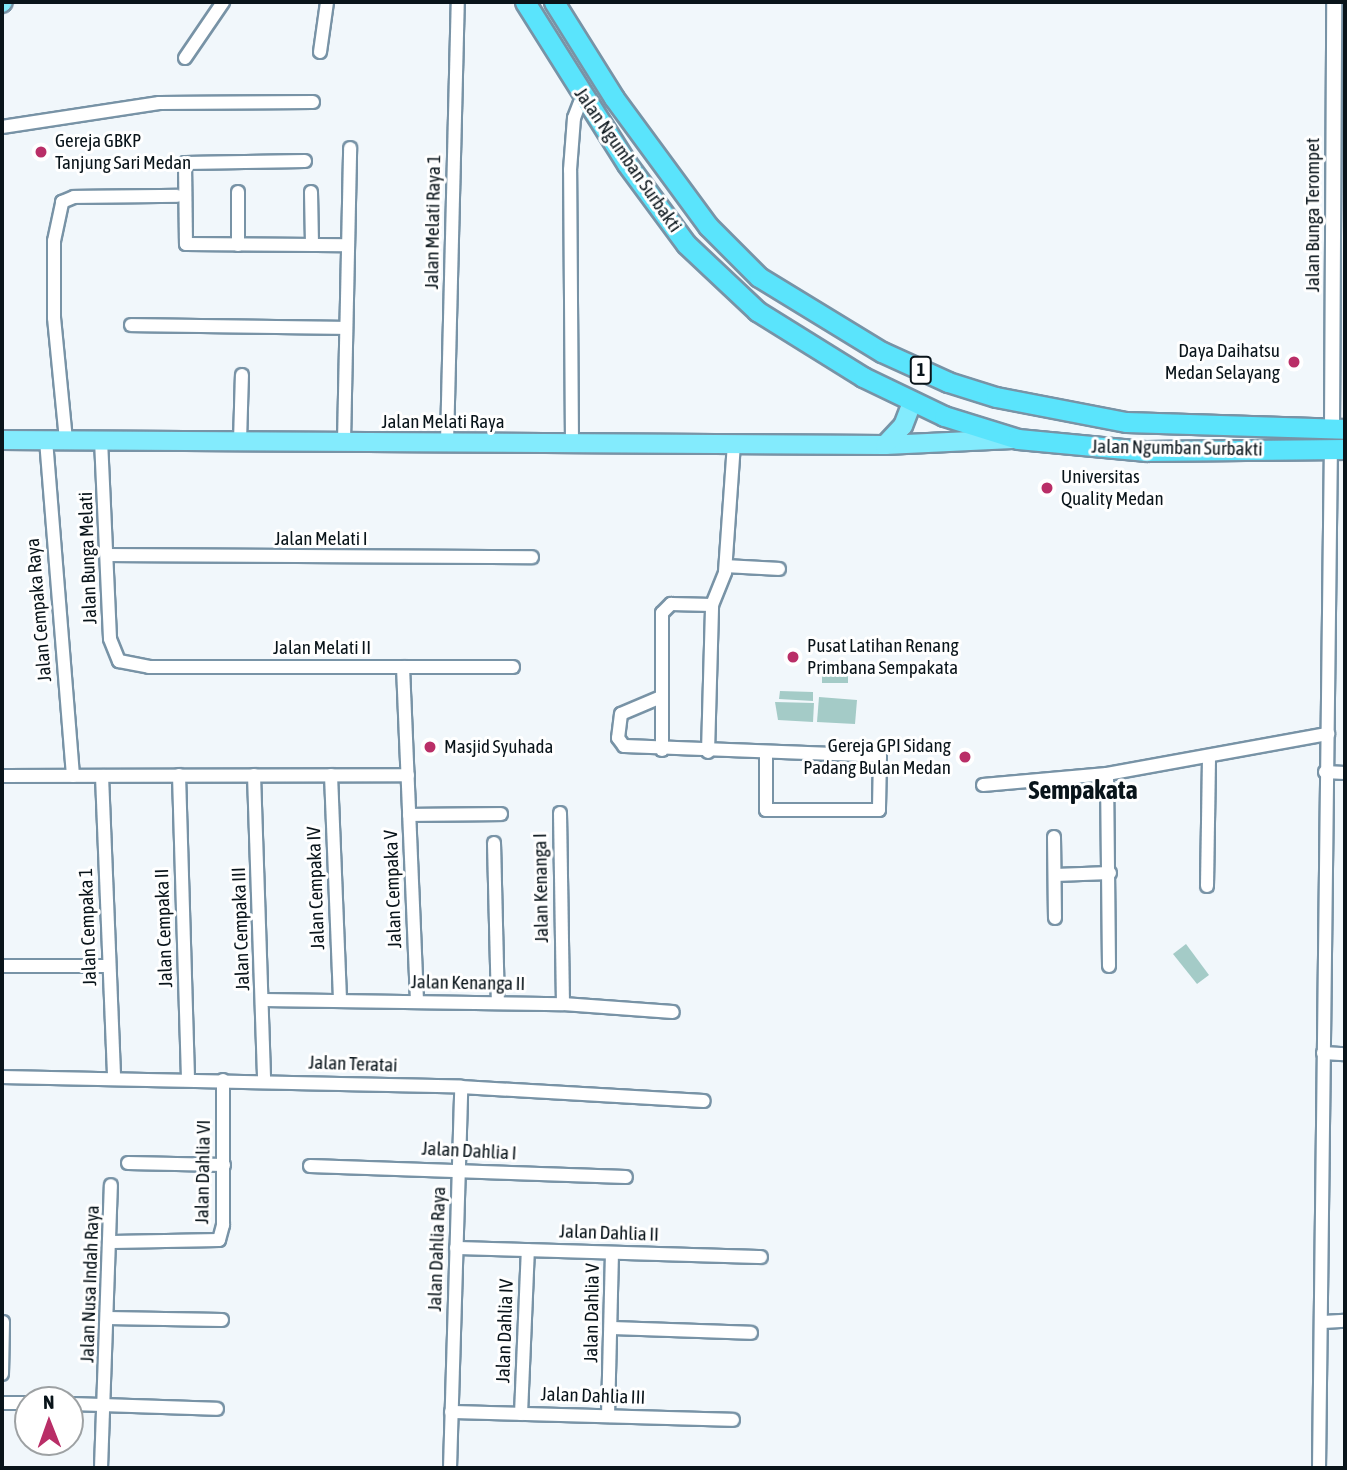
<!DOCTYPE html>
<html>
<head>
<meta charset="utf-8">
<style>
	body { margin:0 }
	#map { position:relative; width:1347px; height:1470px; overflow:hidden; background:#f1f7fb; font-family:"Asap Condensed",sans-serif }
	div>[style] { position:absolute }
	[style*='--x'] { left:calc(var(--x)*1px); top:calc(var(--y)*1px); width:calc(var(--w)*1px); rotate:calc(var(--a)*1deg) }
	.water>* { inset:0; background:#a4cbc7 }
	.roads { filter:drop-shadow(2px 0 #7893a6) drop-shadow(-2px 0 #7893a6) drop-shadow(0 2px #7893a6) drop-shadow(0 -2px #7893a6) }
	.minor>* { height:12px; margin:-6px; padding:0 6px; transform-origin:6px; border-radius:6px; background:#fff }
	.tertiary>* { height:14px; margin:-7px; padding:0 7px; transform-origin:7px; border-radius:7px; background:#fff }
	.primary>* { height:18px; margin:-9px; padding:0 9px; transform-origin:9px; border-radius:9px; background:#83ebfd }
	.trunk>* { height:19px; margin:-9.5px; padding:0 9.5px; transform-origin:9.5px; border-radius:9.5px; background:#5ae4fc }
	.dots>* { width:19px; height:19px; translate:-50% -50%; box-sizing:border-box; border:4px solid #fff; border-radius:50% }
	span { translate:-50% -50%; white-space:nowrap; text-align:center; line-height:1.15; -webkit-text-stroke:6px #fff; paint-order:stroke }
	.shield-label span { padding:2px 5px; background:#fff; border:2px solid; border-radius:5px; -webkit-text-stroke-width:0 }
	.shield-label { font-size:18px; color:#09141a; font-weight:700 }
	.poi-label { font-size:19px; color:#09141a }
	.left { translate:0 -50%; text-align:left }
	.right { translate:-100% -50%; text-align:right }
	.street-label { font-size:19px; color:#09141a }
	.district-label { font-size:26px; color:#09141a; font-weight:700 }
	.frame { position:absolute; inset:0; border:4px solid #09141a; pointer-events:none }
	.north { position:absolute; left:14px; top:1386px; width:70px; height:70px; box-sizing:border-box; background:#fff; border:2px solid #9da1a3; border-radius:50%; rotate:359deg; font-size:19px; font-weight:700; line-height:28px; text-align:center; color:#09141a }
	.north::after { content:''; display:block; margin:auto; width:24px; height:32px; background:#b92e67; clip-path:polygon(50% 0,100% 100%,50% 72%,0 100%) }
</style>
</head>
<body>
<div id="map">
	<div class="water">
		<i style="clip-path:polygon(822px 670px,848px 671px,848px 683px,822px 683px)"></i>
		<i style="clip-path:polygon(780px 691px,813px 692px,813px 701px,779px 699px)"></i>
		<i style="clip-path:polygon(819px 697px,857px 700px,855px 724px,817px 722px)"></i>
		<i style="clip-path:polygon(775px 702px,814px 703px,813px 722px,778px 720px)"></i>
		<i style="clip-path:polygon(1186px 944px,1209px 975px,1197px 984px,1173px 954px)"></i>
	</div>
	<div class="roads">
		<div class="minor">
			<i style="--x:320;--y:52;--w:50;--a:-82"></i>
			<i style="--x:185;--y:58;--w:68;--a:-55.8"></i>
			<i style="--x:2;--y:127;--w:159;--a:-8.7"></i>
			<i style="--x:159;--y:103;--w:154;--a:-0.4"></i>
			<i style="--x:305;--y:161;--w:120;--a:179"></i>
			<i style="--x:185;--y:163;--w:81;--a:89.3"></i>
			<i style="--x:186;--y:244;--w:162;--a:0.4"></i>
			<i style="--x:238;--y:192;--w:53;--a:90"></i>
			<i style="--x:311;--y:192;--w:53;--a:88.9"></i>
			<i style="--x:131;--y:325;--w:215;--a:0.8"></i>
			<i style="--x:46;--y:440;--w:337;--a:85.4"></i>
			<i style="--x:66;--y:440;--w:123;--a:-95.6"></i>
			<i style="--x:54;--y:318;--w:77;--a:-90"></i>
			<i style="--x:54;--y:241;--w:40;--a:-78"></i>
			<i style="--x:62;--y:202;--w:13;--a:-23"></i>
			<i style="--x:74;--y:197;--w:103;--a:-0.6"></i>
			<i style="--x:101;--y:440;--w:199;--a:87.4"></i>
			<i style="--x:110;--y:639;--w:24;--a:68"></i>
			<i style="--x:119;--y:661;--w:31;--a:11"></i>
			<i style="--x:149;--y:667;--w:364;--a:0"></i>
			<i style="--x:240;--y:441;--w:66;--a:-88.3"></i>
			<i style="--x:344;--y:442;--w:294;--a:-88.8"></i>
			<i style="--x:447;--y:443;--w:441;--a:-88.6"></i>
			<i style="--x:572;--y:443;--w:273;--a:-90.4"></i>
			<i style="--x:570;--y:170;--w:52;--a:-85.6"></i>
			<i style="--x:574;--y:118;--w:25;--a:-69"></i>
			<i style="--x:110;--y:555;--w:422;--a:0.3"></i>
			<i style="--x:726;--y:566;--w:53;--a:3.2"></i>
			<i style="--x:403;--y:667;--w:334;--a:87.6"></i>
			<i style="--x:661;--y:697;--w:43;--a:157"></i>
			<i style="--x:621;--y:714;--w:24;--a:97"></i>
			<i style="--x:618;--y:738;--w:10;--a:53"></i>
			<i style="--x:624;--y:746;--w:256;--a:2.2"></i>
			<i style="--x:880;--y:756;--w:54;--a:91.1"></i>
			<i style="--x:879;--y:810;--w:113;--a:180"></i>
			<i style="--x:766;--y:810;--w:57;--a:-90"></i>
			<i style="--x:662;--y:750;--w:137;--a:-90"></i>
			<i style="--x:662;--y:613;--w:13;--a:-45"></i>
			<i style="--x:671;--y:604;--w:41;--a:1.4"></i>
			<i style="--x:708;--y:752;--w:147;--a:-88.4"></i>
			<i style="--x:712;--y:605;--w:35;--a:-68"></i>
			<i style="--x:725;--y:572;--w:128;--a:-86"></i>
			<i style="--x:1325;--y:772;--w:20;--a:3"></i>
			<i style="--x:1107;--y:774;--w:192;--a:89.4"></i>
			<i style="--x:179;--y:775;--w:304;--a:88.3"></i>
			<i style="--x:254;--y:775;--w:306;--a:88.1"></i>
			<i style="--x:331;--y:775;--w:225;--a:87.7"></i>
			<i style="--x:2;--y:776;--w:406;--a:-0.1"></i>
			<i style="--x:102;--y:776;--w:301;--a:87.7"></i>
			<i style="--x:983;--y:785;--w:124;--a:-5.1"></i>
			<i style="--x:1107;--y:774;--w:225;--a:-10.3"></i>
			<i style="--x:560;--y:813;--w:191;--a:89.1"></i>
			<i style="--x:409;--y:815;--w:92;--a:-0.6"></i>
			<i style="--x:1054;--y:837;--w:81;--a:89.3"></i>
			<i style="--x:494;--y:843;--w:160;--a:88.6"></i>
			<i style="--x:1055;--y:875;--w:55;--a:-2.1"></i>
			<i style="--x:1207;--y:886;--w:130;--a:-89.1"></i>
			<i style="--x:2;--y:966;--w:106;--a:0"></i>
			<i style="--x:263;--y:1000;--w:300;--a:0.8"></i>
			<i style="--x:563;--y:1004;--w:110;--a:4.2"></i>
			<i style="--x:1323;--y:1053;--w:22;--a:3"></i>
			<i style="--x:2;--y:1077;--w:459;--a:1.2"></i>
			<i style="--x:461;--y:1087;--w:243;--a:3.3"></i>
			<i style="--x:128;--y:1163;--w:96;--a:1.2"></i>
			<i style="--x:310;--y:1166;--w:316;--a:2"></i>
			<i style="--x:112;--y:1242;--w:107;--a:-1.1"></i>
			<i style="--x:219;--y:1240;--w:16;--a:-75"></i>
			<i style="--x:223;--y:1225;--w:145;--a:-90"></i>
			<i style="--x:456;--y:1248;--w:305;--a:1.7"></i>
			<i style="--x:107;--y:1318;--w:115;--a:1"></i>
			<i style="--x:1323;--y:1322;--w:22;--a:-3"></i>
			<i style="--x:611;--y:1328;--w:140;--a:2"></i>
			<i style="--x:2;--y:1374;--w:52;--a:-88.9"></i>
			<i style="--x:2;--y:1403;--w:26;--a:0"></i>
			<i style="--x:70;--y:1404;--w:147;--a:1.9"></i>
			<i style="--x:451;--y:1412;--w:282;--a:1.6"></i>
			<i style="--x:521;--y:1414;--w:164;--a:-87.6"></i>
			<i style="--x:608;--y:1416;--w:163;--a:-88.6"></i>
			<i style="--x:101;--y:1468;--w:283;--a:-88"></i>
			<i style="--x:450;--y:1468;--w:381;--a:-88.3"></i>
			<i style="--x:1319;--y:1468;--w:1020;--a:-89.33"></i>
		</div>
		<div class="tertiary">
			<i style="--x:1332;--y:429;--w:427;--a:-89.7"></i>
		</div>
		<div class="primary">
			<i style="--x:2;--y:3;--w:1;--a:-45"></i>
			<i style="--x:2;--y:440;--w:883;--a:0.32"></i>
			<i style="--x:885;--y:445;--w:128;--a:-2.7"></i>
			<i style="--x:885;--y:445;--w:26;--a:-47"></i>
			<i style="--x:903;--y:426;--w:26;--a:-69"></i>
		</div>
		<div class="trunk">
			<i style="--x:525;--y:2;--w:191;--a:57.8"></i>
			<i style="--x:627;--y:164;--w:99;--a:53.6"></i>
			<i style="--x:686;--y:244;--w:98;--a:43.3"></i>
			<i style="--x:757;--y:311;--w:125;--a:31.9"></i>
			<i style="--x:863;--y:377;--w:90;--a:25.7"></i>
			<i style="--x:944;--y:416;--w:77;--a:17.3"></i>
			<i style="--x:1018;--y:439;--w:129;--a:5.4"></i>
			<i style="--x:1146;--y:451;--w:199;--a:-0.6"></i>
			<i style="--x:554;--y:2;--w:113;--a:58"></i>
			<i style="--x:614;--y:98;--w:159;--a:53.7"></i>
			<i style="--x:708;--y:226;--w:72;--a:45"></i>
			<i style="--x:759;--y:277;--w:144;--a:31.4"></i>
			<i style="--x:882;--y:352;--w:72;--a:24.4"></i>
			<i style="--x:948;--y:382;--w:50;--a:17.4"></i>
			<i style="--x:996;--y:397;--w:132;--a:10.9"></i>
			<i style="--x:1126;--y:422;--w:219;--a:1.8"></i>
		</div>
	</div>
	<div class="dots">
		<i style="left:41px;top:152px;background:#b92e67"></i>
		<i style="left:1294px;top:362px;background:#b92e67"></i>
		<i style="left:1047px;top:488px;background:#b92e67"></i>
		<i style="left:793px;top:657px;background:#b92e67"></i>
		<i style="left:430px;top:747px;background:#b92e67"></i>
		<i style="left:965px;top:757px;background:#b92e67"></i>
	</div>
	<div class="shield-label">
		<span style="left:921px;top:370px">1</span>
	</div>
	<div class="poi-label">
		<span class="left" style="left:55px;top:152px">Gereja GBKP<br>Tanjung Sari Medan</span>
		<span class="right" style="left:1280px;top:362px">Daya Daihatsu<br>Medan Selayang</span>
		<span class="left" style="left:1061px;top:488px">Universitas<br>Quality Medan</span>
		<span class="left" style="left:807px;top:657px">Pusat Latihan Renang<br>Primbana Sempakata</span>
		<span class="right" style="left:951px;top:757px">Gereja GPI Sidang<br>Padang Bulan Medan</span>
		<span class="left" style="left:444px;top:747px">Masjid Syuhada</span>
	</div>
	<div class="street-label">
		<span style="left:628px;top:160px;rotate:55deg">Jalan Ngumban Surbakti</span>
		<span style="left:1313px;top:215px;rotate:-90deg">Jalan Bunga Terompet</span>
		<span style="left:433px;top:222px;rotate:-89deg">Jalan Melati Raya 1</span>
		<span style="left:443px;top:422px">Jalan Melati Raya</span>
		<span style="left:1177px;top:448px;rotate:1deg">Jalan Ngumban Surbakti</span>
		<span style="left:321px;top:539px">Jalan Melati I</span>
		<span style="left:88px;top:558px;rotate:-92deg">Jalan Bunga Melati</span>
		<span style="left:39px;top:610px;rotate:-95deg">Jalan Cempaka Raya</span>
		<span style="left:322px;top:648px">Jalan Melati II</span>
		<span style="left:316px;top:888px;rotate:-92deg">Jalan Cempaka IV</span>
		<span style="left:541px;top:888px;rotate:-91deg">Jalan Kenanga I</span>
		<span style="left:393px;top:889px;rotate:-92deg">Jalan Cempaka V</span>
		<span style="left:88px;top:927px;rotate:-92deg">Jalan Cempaka 1</span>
		<span style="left:164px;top:928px;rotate:-92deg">Jalan Cempaka II</span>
		<span style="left:241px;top:929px;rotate:-92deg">Jalan Cempaka III</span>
		<span style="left:468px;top:983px;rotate:1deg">Jalan Kenanga II</span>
		<span style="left:353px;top:1064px;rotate:2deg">Jalan Teratai</span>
		<span style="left:469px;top:1151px;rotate:3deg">Jalan Dahlia I</span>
		<span style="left:203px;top:1172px;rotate:-89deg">Jalan Dahlia VI</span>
		<span style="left:609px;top:1233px;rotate:2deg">Jalan Dahlia II</span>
		<span style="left:437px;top:1249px;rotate:-88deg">Jalan Dahlia Raya</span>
		<span style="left:90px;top:1284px;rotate:-88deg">Jalan Nusa Indah Raya</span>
		<span style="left:592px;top:1313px;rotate:-89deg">Jalan Dahlia V</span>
		<span style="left:505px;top:1331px;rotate:-88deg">Jalan Dahlia IV</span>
		<span style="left:593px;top:1396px;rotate:2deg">Jalan Dahlia III</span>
	</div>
	<div class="district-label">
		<span style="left:1083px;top:791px">Sempakata</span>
	</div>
	<div class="frame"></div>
	<div class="north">N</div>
</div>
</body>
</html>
